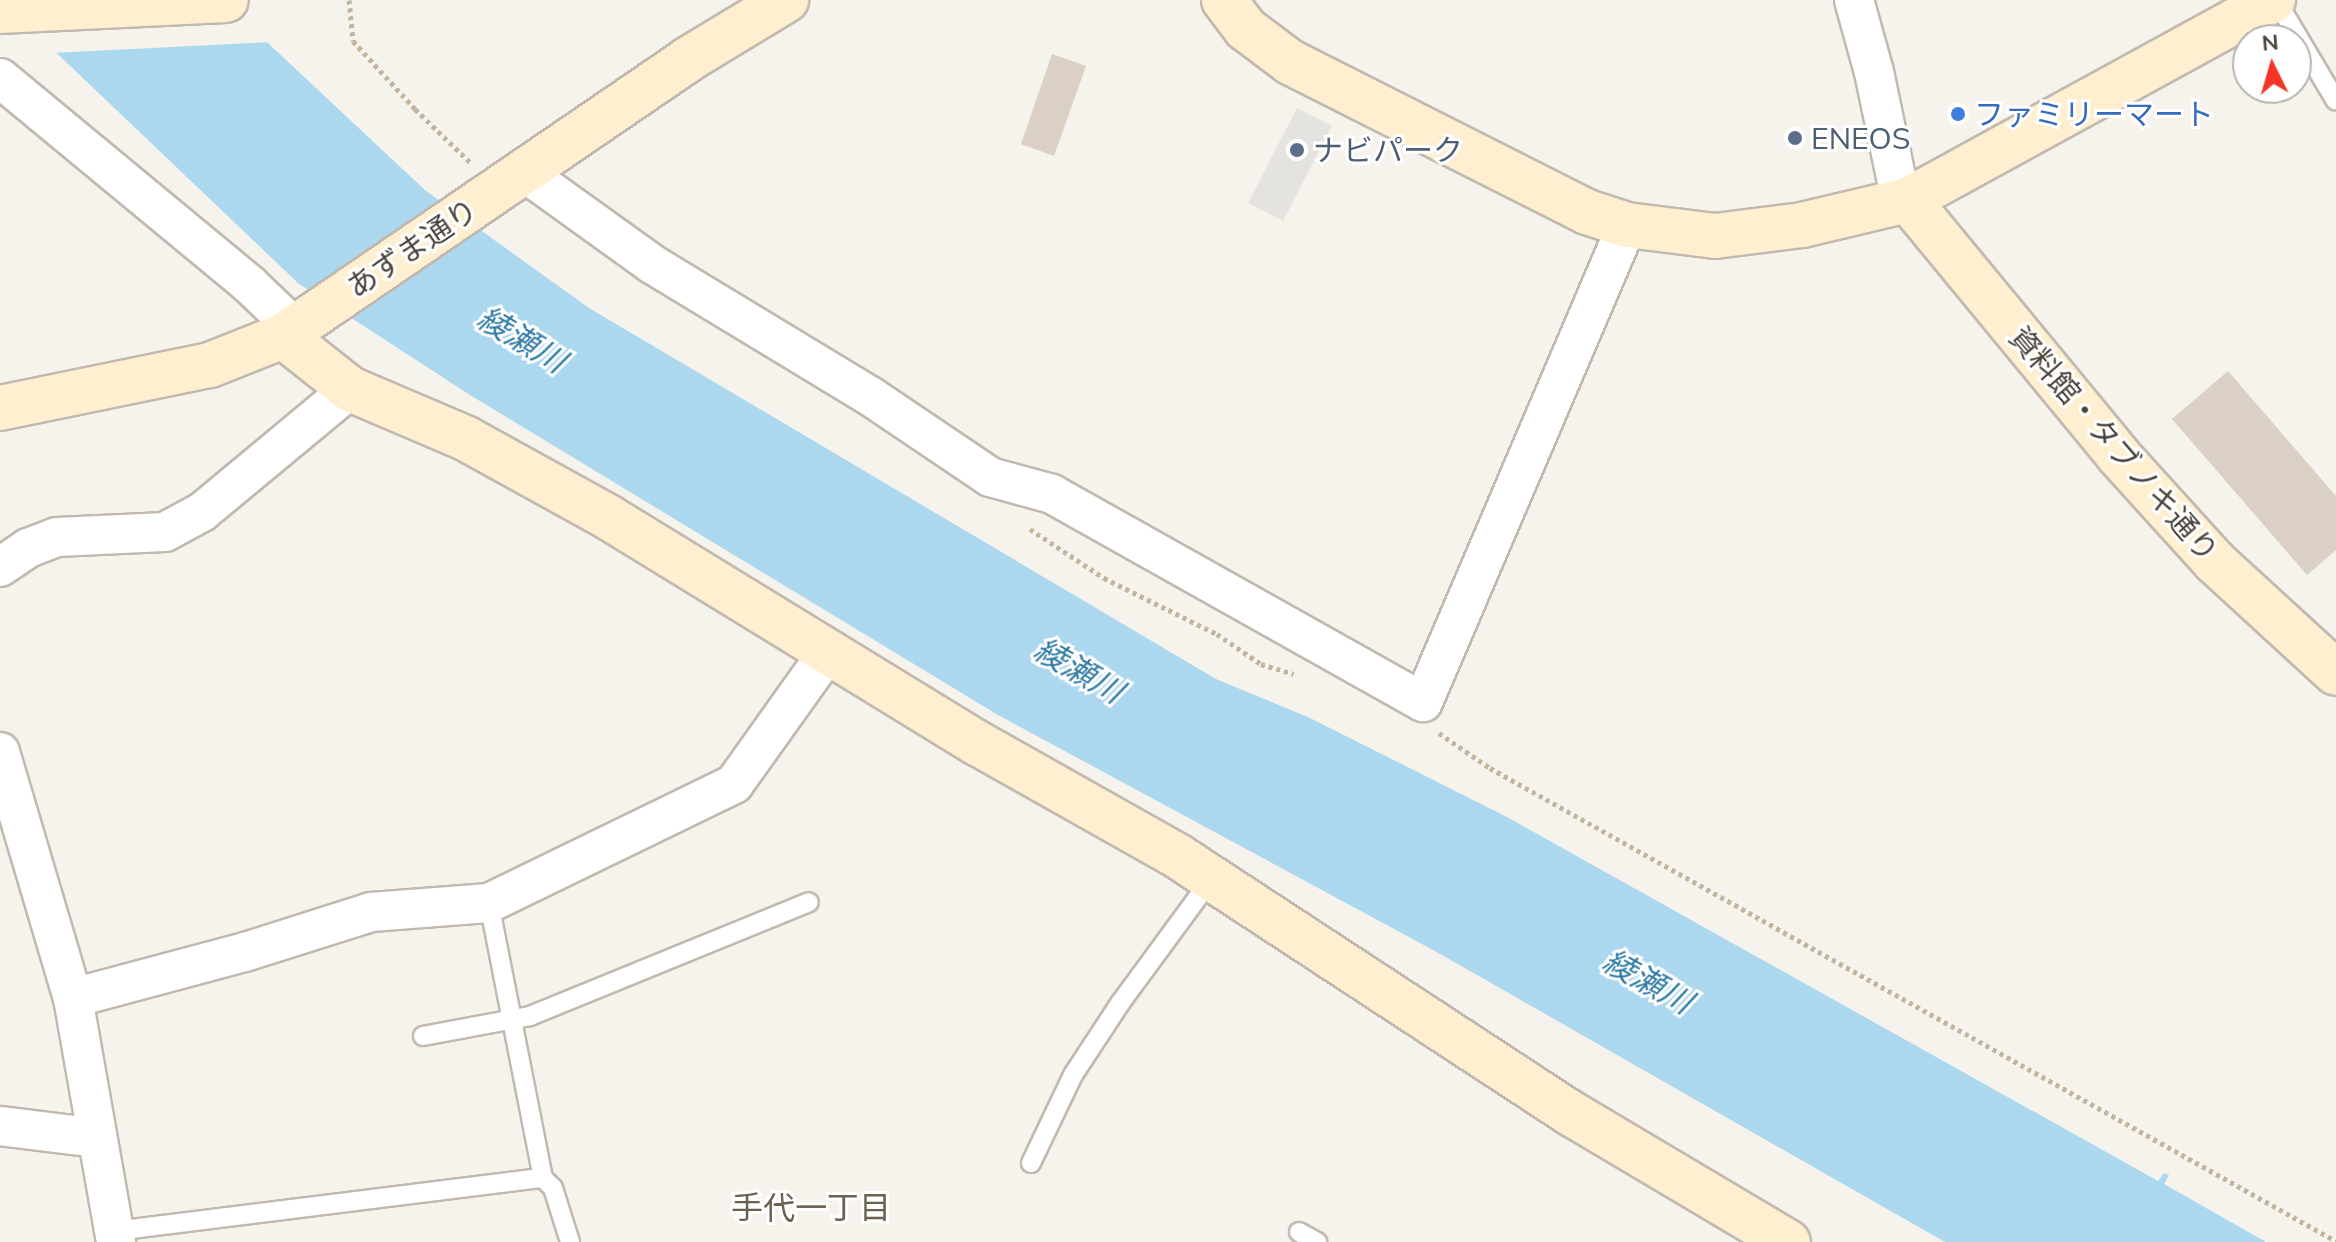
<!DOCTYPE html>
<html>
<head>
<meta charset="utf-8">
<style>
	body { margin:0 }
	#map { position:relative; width:2336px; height:1242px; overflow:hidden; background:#f6f2ec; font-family:Mulish,"Noto Sans JP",sans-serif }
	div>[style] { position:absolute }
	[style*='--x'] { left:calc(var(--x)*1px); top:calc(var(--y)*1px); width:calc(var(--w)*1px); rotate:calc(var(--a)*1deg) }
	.parking>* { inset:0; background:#e5e3e0 }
	.water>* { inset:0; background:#acd8ef }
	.pier>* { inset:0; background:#f6f2ec }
	.building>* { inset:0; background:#dad0c5 }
	.path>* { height:5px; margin-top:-2.5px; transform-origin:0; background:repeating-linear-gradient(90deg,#c3b4a0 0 4px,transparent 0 8px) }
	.roads { filter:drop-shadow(2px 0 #c1b9af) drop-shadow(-2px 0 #c1b9af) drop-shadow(0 2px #c1b9af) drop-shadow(0 -2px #c1b9af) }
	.lane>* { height:18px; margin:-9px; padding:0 9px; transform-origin:9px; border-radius:9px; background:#fff }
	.street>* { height:38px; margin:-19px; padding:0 19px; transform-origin:19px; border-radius:19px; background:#fff }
	.secondary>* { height:44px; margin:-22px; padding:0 22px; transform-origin:22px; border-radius:22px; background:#fdefcf }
	.dots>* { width:22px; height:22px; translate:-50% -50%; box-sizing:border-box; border:4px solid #fff; border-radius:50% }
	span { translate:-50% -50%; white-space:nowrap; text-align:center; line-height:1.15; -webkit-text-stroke:6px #fff; paint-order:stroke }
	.shop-label { font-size:30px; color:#366cbe }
	.left { translate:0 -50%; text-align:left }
	.service-label { font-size:30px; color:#4e5e75 }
	.street-label { font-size:30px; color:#4a433a }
	.water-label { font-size:32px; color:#307ca5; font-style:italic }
	.neighbourhood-label { font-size:32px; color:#6d6051 }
	.north { position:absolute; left:2232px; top:24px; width:80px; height:80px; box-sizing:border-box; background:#fff; border:2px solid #b7b4b0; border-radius:50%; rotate:355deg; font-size:22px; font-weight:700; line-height:32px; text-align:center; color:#4a433a }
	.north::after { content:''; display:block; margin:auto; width:28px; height:36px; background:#f43525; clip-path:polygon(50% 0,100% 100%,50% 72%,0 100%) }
</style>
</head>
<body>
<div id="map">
	<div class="parking">
		<i style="clip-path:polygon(1297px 108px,1332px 126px,1283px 221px,1248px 203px)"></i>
	</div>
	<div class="water">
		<i style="clip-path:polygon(1px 0,222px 0,426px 191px,589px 308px,1216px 679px,1310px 718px,1505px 816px,2158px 1181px,2164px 1173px,2169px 1175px,2164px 1184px,2266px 1242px,1945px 1242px,1433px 950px,998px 715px,470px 395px,299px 284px)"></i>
	</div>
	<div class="pier">
		<i style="clip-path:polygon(228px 0,272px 42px,52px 53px,0 5px)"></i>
	</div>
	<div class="building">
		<i style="clip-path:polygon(1052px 54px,1086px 66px,1054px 156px,1021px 144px)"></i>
		<i style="clip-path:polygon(2228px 371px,2336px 496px,2336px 550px,2307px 575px,2172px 419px)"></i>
	</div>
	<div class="path">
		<i style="--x:349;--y:0;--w:41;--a:84.4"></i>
		<i style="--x:353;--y:41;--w:92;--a:47.6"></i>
		<i style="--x:415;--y:109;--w:78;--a:44"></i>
		<i style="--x:1030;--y:529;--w:89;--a:33.5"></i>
		<i style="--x:1104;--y:578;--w:126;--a:26.4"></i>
		<i style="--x:1217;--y:634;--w:53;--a:34.3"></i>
		<i style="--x:1261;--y:664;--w:34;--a:17"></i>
		<i style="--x:1439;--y:733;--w:62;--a:34.5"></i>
		<i style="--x:1490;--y:768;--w:969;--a:29.21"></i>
	</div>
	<div class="roads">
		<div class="lane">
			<i style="--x:2276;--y:0;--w:117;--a:59.3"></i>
			<i style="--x:489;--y:903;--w:280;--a:78.9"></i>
			<i style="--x:423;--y:1036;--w:109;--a:-10.6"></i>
			<i style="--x:530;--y:1016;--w:301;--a:-22.2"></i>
			<i style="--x:1031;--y:1163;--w:98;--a:-64.5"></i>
			<i style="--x:1073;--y:1075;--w:87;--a:-56.7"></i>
			<i style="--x:1121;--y:1002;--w:154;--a:-53.7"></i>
			<i style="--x:115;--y:1231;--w:431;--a:-7.1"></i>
			<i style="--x:543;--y:1178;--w:14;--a:45"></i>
			<i style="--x:553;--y:1188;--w:57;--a:72.5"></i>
			<i style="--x:1299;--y:1232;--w:21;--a:29"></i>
		</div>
		<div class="street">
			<i style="--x:1854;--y:0;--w:75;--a:74.5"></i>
			<i style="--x:1874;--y:72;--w:107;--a:78.2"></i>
			<i style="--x:1896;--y:177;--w:26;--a:62"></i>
			<i style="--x:0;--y:78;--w:325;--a:39.6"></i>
			<i style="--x:250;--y:285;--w:62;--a:43.7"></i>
			<i style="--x:524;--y:172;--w:158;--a:35.7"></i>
			<i style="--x:652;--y:264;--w:255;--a:31.2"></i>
			<i style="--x:870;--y:396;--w:145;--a:34"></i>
			<i style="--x:990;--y:477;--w:64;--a:15.3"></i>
			<i style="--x:1052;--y:494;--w:425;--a:29.3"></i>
			<i style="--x:1423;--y:702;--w:519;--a:-66.84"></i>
			<i style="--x:0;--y:567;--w:34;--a:-34"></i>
			<i style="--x:28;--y:548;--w:31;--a:-21"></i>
			<i style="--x:57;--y:537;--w:108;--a:-2.7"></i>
			<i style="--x:165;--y:532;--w:42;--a:-28.4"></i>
			<i style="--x:202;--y:512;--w:192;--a:-39.7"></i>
			<i style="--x:0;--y:752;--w:257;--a:73.5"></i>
			<i style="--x:73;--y:998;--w:248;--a:80"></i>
			<i style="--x:73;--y:998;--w:178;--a:-15"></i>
			<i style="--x:245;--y:952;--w:132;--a:-17.6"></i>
			<i style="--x:371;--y:912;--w:118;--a:-4.4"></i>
			<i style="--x:489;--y:903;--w:272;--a:-25.9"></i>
			<i style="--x:734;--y:784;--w:162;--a:-54.5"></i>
			<i style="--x:0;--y:1126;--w:98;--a:7.1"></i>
		</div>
		<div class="secondary">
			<i style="--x:1224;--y:0;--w:36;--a:53"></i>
			<i style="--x:1246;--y:29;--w:55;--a:36.9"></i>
			<i style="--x:1290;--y:62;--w:333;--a:26.8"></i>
			<i style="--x:1587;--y:212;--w:42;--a:18"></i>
			<i style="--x:1627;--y:225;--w:89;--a:7.1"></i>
			<i style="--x:1715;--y:236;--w:88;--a:-7.2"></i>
			<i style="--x:1802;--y:225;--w:109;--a:-13.3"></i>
			<i style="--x:1908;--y:200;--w:416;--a:-28.7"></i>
			<i style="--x:0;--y:11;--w:226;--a:-2.8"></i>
			<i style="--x:1908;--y:200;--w:330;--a:50.5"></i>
			<i style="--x:2118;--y:455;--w:144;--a:47.8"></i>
			<i style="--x:2215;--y:562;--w:164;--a:42.5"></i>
			<i style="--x:283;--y:336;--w:85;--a:38.3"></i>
			<i style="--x:350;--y:389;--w:125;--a:23.1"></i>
			<i style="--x:465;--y:438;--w:163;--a:28.9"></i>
			<i style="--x:608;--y:517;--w:433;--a:31.5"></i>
			<i style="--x:977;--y:743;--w:232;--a:29.4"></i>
			<i style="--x:1179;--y:857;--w:470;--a:33.2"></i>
			<i style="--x:1572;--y:1114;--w:251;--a:30.7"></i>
			<i style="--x:0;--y:408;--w:214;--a:-11.6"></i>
			<i style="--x:210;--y:365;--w:79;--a:-21.7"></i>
			<i style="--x:283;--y:336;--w:489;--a:-34.3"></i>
			<i style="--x:687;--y:60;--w:116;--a:-31.2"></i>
		</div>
	</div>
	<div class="dots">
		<i style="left:1958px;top:114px;background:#3f7fe0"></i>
		<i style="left:1795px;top:138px;background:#5c6f8a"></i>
		<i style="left:1297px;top:150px;background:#5c6f8a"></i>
	</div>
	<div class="shop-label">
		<span class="left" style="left:1974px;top:114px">ファミリーマート</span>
	</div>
	<div class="service-label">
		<span class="left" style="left:1811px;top:138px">ENEOS</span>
		<span class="left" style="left:1313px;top:150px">ナビパーク</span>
	</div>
	<div class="street-label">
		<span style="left:412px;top:248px;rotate:-34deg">あずま通り</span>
		<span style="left:2114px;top:444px;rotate:49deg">資料館・タブノキ通り</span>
	</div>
	<div class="water-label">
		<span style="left:522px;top:339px;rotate:31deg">綾瀬川</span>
		<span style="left:1079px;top:670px;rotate:30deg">綾瀬川</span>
		<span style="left:1648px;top:981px;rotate:29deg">綾瀬川</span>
	</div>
	<div class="neighbourhood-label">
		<span style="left:811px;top:1207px">手代一丁目</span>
	</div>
	<div class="north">N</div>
</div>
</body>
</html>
